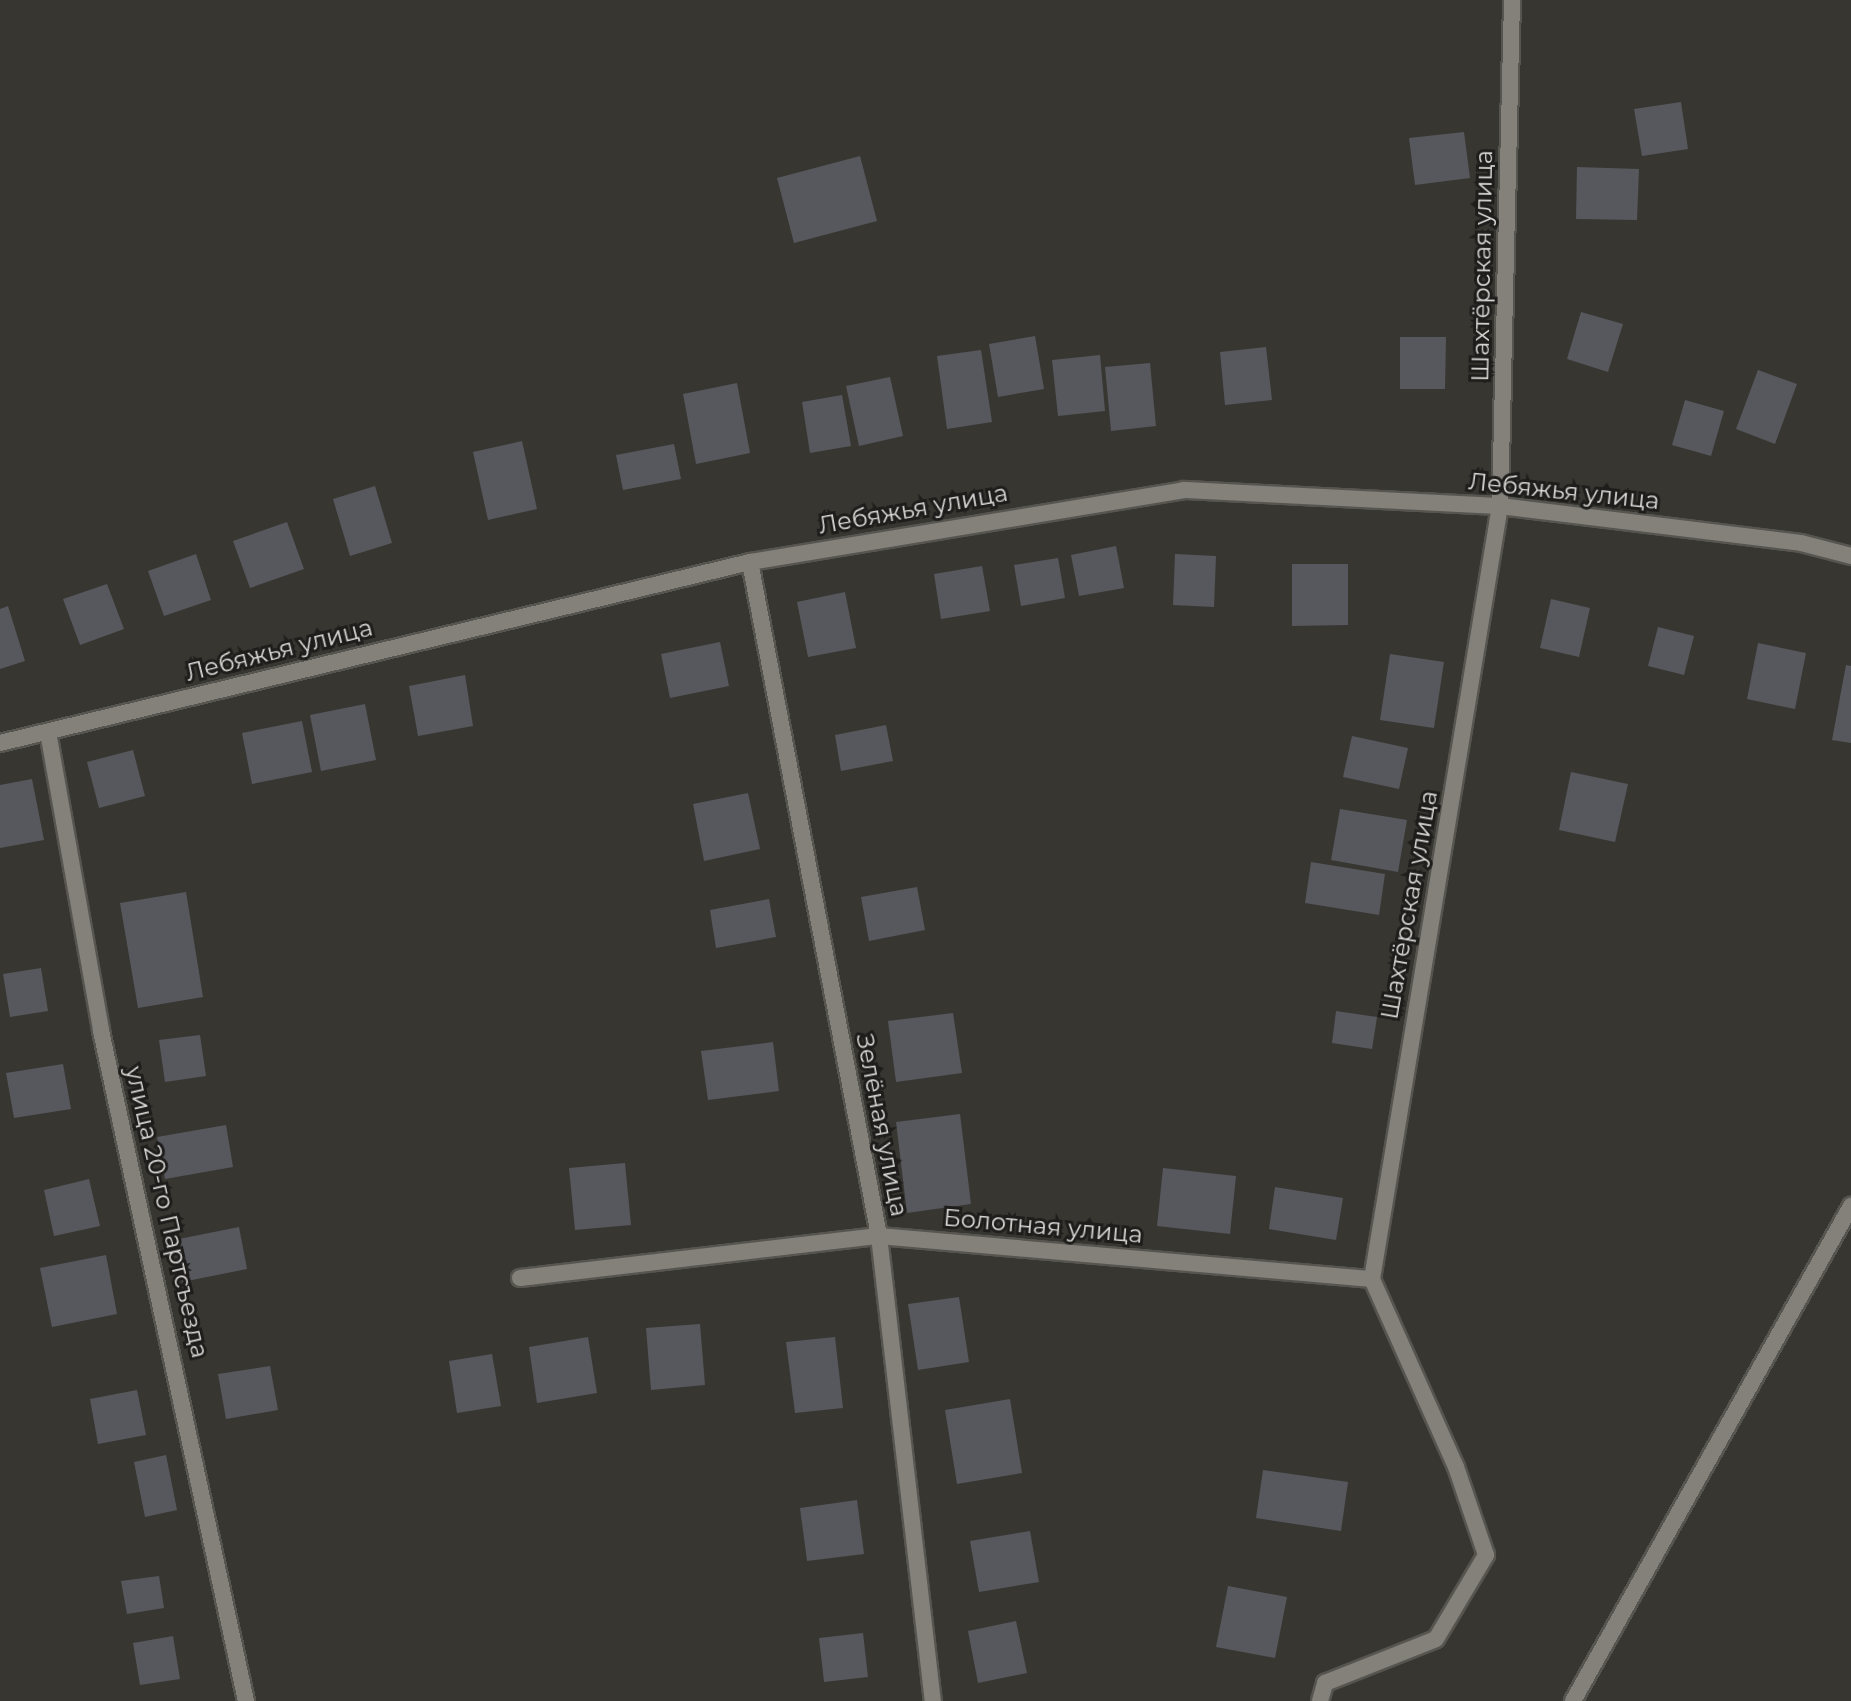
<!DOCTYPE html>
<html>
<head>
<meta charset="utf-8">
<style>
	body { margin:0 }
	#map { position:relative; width:1851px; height:1701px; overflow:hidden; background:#383630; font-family:Montserrat,sans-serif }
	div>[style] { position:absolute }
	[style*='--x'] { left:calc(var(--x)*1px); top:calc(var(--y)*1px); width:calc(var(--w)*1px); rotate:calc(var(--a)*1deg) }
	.building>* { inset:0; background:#56585e }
	.roads { filter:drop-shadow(2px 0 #575550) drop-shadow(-2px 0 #575550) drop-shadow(0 2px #575550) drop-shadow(0 -2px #575550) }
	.street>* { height:16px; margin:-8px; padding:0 8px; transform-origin:8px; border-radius:8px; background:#84817b }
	span { translate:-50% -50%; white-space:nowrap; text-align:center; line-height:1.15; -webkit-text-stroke:6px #1e1d1b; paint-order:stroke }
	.street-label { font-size:24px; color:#d9d7d4 }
</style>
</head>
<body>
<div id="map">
	<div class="building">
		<i style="clip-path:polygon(1681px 102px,1688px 149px,1642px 156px,1634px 109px)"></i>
		<i style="clip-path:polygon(1464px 132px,1470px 178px,1415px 185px,1409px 138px)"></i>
		<i style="clip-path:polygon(860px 156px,877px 221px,794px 243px,777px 178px)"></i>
		<i style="clip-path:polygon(1577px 167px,1639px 169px,1637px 220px,1576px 219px)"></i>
		<i style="clip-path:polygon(1581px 312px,1623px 324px,1608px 372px,1567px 359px)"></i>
		<i style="clip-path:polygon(1035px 336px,1044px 389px,998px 397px,989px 344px)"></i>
		<i style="clip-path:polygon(1400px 337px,1446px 337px,1445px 389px,1400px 389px)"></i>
		<i style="clip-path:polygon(1266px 347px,1272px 400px,1225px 405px,1220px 352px)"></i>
		<i style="clip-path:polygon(981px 350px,992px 422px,947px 429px,937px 356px)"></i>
		<i style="clip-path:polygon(1100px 355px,1105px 411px,1058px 416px,1052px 360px)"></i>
		<i style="clip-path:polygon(1150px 363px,1156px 426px,1111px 431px,1105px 367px)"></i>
		<i style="clip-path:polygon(1758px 370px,1797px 384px,1775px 444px,1736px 429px)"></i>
		<i style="clip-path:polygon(890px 377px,903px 436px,859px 446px,846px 386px)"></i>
		<i style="clip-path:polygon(737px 383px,750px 453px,696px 464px,683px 394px)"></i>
		<i style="clip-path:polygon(842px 395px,851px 446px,810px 453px,802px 402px)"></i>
		<i style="clip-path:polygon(1685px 400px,1724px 411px,1711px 456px,1672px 445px)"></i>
		<i style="clip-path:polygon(522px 441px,537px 509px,488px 520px,473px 452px)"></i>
		<i style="clip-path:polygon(674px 444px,681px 479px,623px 490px,616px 455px)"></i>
		<i style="clip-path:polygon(375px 486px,392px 543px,350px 556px,333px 499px)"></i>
		<i style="clip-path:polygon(287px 522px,304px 569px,250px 588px,233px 541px)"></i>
		<i style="clip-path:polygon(1116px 546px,1124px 588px,1079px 596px,1071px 555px)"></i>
		<i style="clip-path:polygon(196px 554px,211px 600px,164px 616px,148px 571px)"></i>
		<i style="clip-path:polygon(1175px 554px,1216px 556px,1214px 607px,1173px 605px)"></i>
		<i style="clip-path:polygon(1058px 558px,1065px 598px,1021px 606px,1014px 565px)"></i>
		<i style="clip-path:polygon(1292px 564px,1348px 564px,1348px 625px,1292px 626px)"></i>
		<i style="clip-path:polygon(982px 566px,990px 611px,941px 619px,934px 574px)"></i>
		<i style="clip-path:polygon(107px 584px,124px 629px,80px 645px,63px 599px)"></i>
		<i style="clip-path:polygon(845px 592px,856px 648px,808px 657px,797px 602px)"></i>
		<i style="clip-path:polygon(1551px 599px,1590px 608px,1579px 657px,1540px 648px)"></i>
		<i style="clip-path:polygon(8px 606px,25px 661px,0 669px,0 609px)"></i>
		<i style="clip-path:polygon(1658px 627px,1694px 636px,1684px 675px,1648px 666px)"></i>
		<i style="clip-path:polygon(720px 642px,729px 686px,670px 698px,661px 654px)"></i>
		<i style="clip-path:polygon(1758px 643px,1806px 653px,1795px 709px,1747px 699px)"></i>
		<i style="clip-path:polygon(1390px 654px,1444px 662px,1434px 728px,1380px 720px)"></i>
		<i style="clip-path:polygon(1846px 665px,1851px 666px,1851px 743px,1832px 740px)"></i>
		<i style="clip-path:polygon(465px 675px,473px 726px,418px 736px,409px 686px)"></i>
		<i style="clip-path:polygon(365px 704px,376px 760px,321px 771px,310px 715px)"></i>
		<i style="clip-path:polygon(302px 721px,312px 772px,252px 784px,242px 733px)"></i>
		<i style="clip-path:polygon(886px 725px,893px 761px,841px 771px,835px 735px)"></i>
		<i style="clip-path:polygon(1352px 736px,1408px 748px,1399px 789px,1343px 777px)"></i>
		<i style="clip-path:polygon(133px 750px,145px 796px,99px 808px,87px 762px)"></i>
		<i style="clip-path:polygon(1571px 772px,1628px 784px,1615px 842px,1559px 830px)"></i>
		<i style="clip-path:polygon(32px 779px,44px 840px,0 848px,0 785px)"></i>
		<i style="clip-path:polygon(748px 793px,760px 849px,704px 861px,693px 804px)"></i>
		<i style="clip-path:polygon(1340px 809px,1407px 820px,1398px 872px,1331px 860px)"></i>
		<i style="clip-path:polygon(1311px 862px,1385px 874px,1379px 915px,1305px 903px)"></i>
		<i style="clip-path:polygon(917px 887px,925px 930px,869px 941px,861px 897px)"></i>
		<i style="clip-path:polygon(186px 892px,203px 997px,138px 1008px,120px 903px)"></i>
		<i style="clip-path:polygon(769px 899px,776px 937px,716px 948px,710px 910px)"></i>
		<i style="clip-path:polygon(41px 968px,48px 1011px,10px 1017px,3px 974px)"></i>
		<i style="clip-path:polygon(1336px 1011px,1377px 1017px,1372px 1049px,1332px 1043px)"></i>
		<i style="clip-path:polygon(953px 1013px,962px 1073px,896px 1082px,888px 1021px)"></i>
		<i style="clip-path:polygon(200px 1035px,206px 1076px,165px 1082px,159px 1040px)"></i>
		<i style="clip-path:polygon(773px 1042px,779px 1091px,708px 1100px,701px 1051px)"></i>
		<i style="clip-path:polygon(63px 1064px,71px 1109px,14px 1118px,6px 1073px)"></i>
		<i style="clip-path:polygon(960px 1114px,971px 1204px,907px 1213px,896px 1122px)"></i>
		<i style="clip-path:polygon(226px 1125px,233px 1167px,165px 1179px,157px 1137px)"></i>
		<i style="clip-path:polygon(625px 1163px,631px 1225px,575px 1230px,569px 1168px)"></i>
		<i style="clip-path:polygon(1163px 1168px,1236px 1176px,1230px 1234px,1157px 1226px)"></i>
		<i style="clip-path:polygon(89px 1179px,100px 1226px,54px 1236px,44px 1190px)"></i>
		<i style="clip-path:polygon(1275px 1187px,1343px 1198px,1336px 1240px,1269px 1229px)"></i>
		<i style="clip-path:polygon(239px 1227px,247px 1269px,182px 1282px,174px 1240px)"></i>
		<i style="clip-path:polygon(106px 1255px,117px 1314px,52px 1327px,40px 1268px)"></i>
		<i style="clip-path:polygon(959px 1297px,969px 1362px,918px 1370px,908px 1304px)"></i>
		<i style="clip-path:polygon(700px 1324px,705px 1385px,651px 1390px,646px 1328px)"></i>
		<i style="clip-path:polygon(588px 1337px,597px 1393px,537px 1403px,529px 1347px)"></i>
		<i style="clip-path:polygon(835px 1337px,843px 1408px,795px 1413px,786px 1342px)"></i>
		<i style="clip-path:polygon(492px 1354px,501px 1406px,457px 1413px,449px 1361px)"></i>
		<i style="clip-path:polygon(270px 1366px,278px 1410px,226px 1419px,218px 1374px)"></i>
		<i style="clip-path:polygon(137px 1390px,146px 1435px,98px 1444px,90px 1399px)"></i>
		<i style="clip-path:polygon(1010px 1399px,1022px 1473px,957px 1484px,945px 1410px)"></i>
		<i style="clip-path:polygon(166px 1455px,177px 1510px,145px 1517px,134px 1462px)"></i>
		<i style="clip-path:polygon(1263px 1470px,1348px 1482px,1341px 1531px,1256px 1518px)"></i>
		<i style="clip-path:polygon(857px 1500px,864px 1554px,807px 1561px,800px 1508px)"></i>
		<i style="clip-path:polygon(1030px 1531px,1039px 1582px,979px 1592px,970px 1541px)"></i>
		<i style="clip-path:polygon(159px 1576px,164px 1608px,127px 1614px,121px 1581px)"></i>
		<i style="clip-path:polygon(1228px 1586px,1287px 1597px,1275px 1658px,1216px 1647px)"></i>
		<i style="clip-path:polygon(1016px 1621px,1027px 1673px,978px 1683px,968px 1631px)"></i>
		<i style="clip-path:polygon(863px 1633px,868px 1677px,824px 1682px,819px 1638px)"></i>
		<i style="clip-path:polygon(173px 1636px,180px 1679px,140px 1685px,133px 1643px)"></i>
	</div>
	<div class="roads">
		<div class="street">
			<i style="--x:750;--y:562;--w:686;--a:79.16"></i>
			<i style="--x:879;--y:1236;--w:468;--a:83.4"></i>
			<i style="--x:48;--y:732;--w:304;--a:79.9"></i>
			<i style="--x:101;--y:1031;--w:686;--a:77.79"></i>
			<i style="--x:0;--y:743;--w:772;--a:-13.57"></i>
			<i style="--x:750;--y:562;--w:440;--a:-9.4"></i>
			<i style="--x:1184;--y:490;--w:316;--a:2.9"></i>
			<i style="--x:1500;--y:506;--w:303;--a:7"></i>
			<i style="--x:1801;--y:543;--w:52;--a:14.6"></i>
			<i style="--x:520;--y:1278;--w:361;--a:-6.7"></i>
			<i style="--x:879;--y:1236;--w:495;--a:5"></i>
			<i style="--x:1320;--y:1701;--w:19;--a:-74"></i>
			<i style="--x:1325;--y:1683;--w:119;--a:-21.6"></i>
			<i style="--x:1436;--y:1639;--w:98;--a:-59.2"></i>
			<i style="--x:1486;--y:1555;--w:93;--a:-108.8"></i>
			<i style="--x:1456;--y:1467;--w:206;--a:-114.1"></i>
			<i style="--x:1372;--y:1279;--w:784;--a:-80.6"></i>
			<i style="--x:1500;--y:506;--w:506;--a:-88.64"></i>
			<i style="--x:1573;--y:1701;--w:568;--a:-60.68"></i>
		</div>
	</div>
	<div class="street-label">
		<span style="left:1482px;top:266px;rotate:-89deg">Шахтёрская улица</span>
		<span style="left:1564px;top:491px;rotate:6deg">Лебяжья улица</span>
		<span style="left:913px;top:509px;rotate:-10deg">Лебяжья улица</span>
		<span style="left:279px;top:650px;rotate:-14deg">Лебяжья улица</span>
		<span style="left:1409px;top:905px;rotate:-80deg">Шахтёрская улица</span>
		<span style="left:882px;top:1125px;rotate:79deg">Зелёная улица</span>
		<span style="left:167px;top:1212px;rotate:77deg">улица 20-го Партсъезда</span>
		<span style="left:1043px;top:1226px;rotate:5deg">Болотная улица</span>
	</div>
</div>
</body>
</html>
